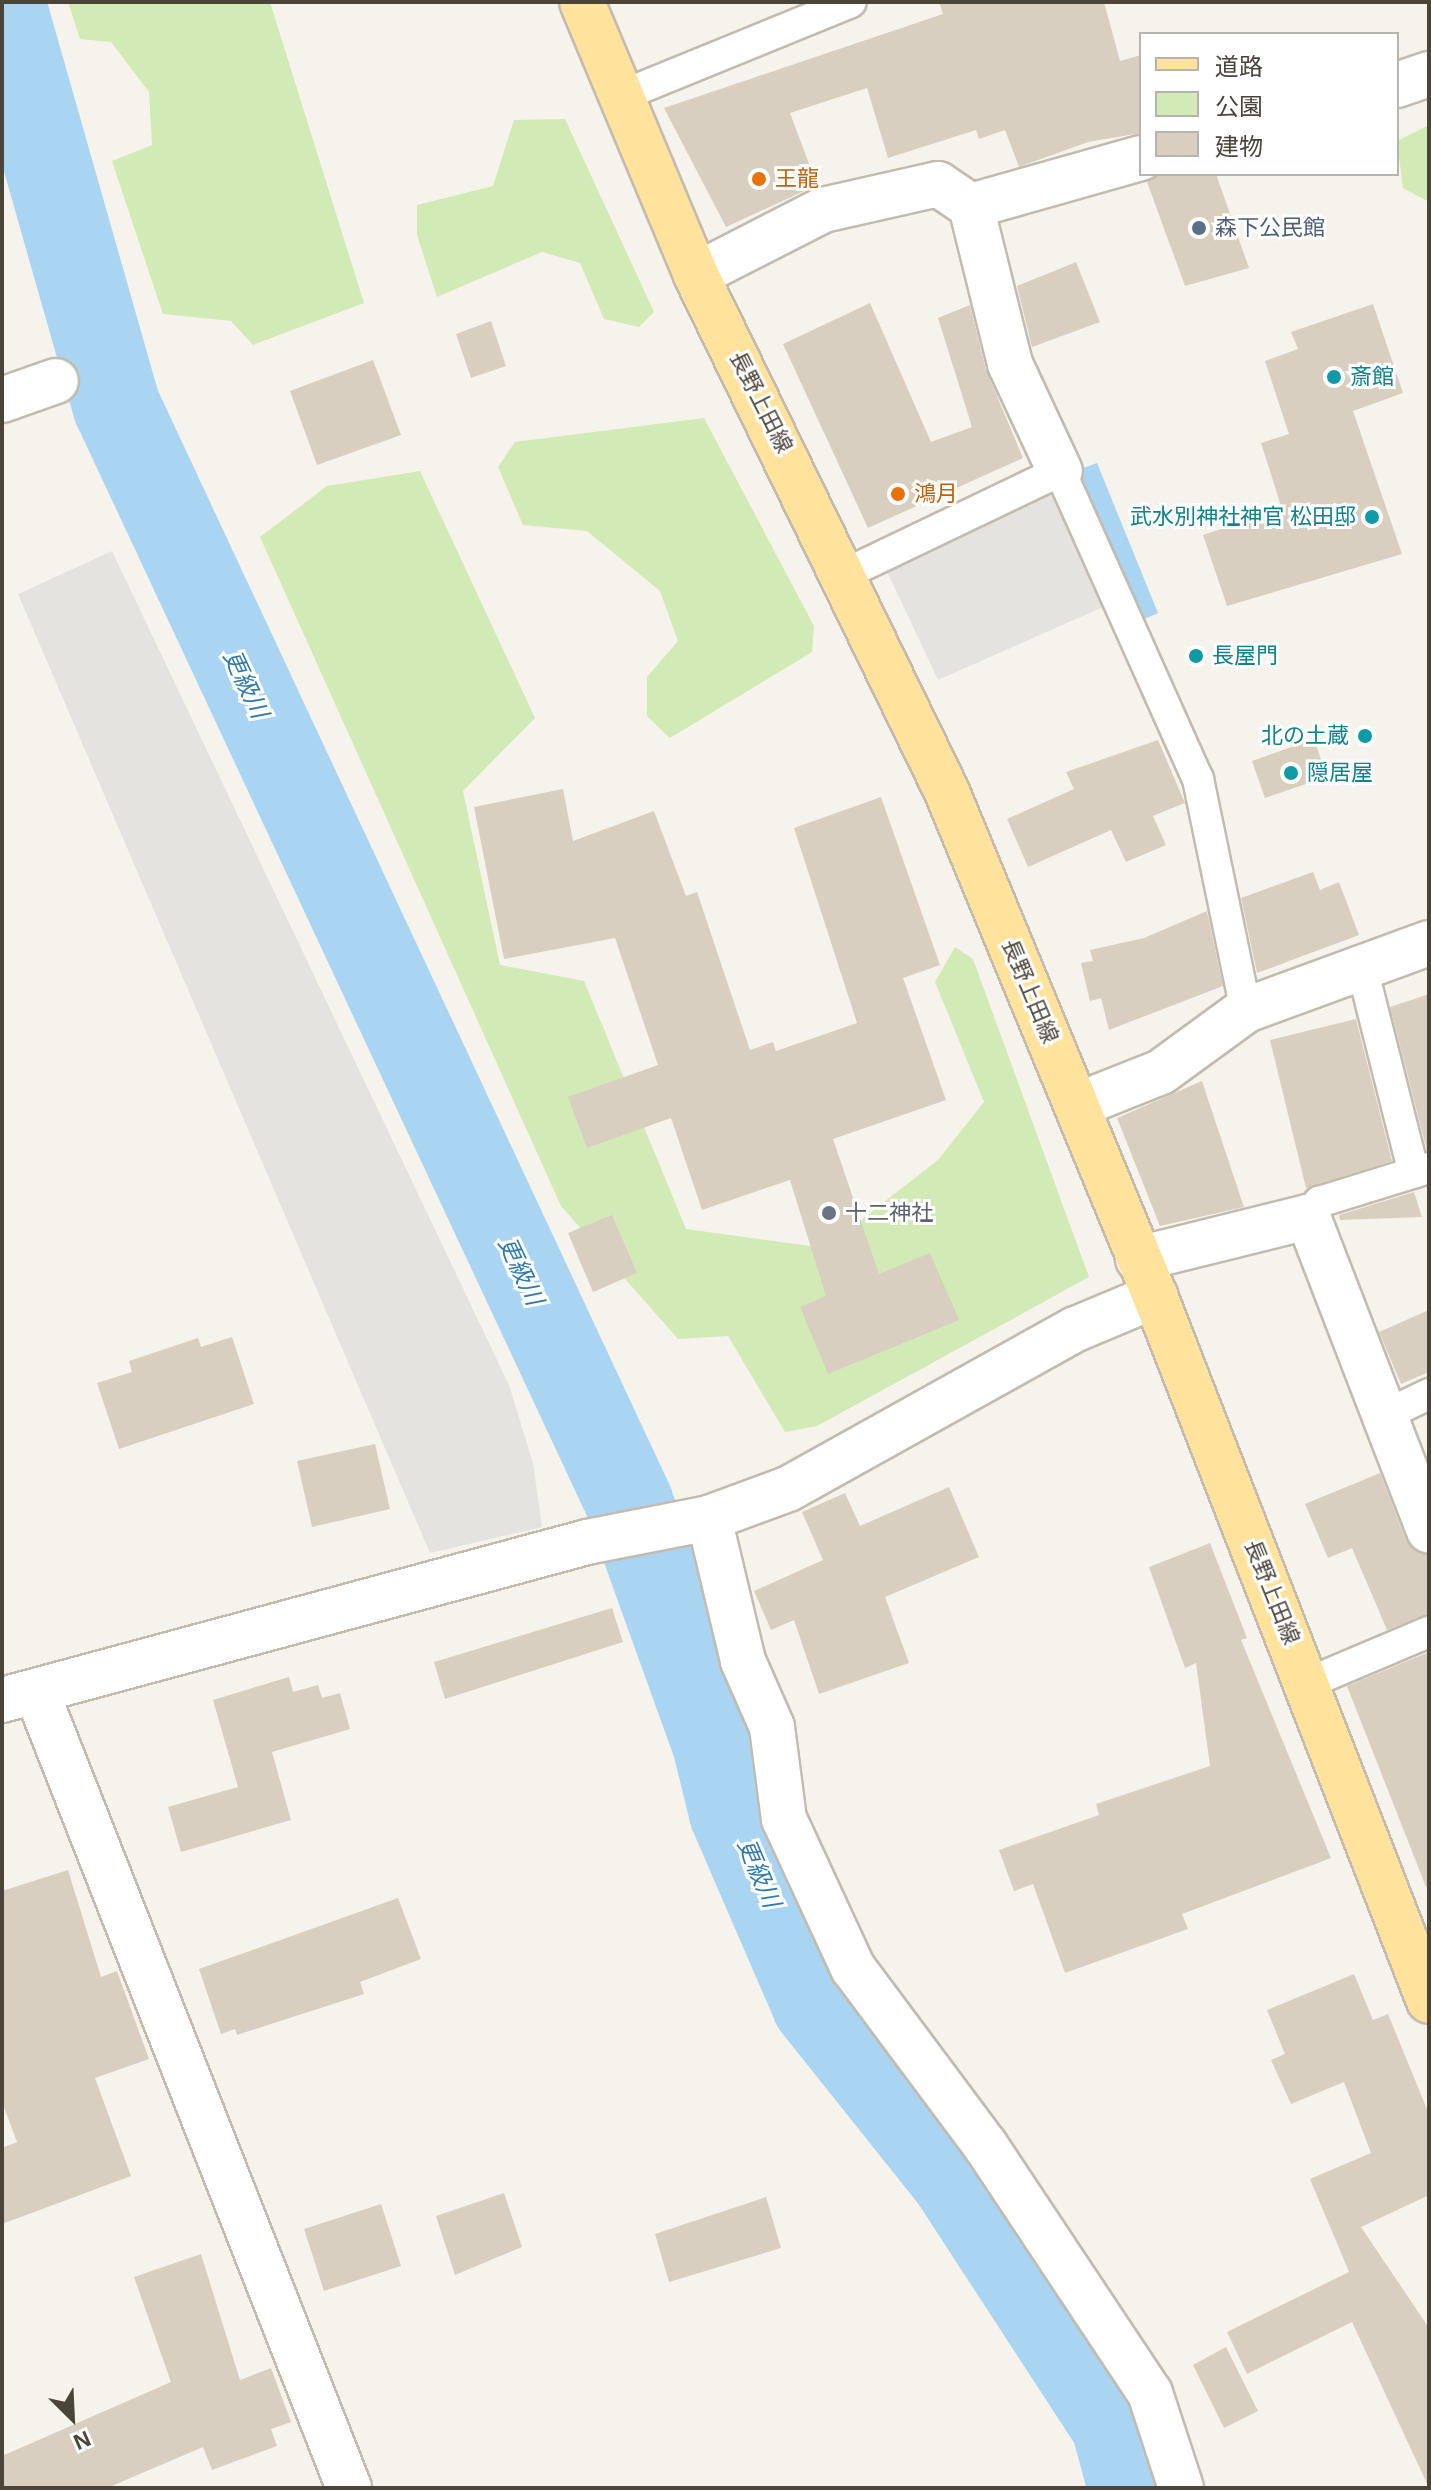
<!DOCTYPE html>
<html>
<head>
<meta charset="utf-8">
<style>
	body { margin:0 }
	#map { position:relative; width:1431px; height:2490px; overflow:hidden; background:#f6f3ec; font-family:Arial,"Noto Sans JP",sans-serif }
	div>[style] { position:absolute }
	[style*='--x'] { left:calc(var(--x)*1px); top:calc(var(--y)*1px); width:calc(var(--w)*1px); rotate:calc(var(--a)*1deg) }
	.green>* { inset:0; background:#d2eab5 }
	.parking>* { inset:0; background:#e5e3e0 }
	.water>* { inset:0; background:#a9d4f2 }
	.river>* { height:88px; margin:-44px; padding:0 44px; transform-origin:44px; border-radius:44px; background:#a9d4f2 }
	.building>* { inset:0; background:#d8cfc1 }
	.roads { filter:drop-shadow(2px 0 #c2bbae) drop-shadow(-2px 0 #c2bbae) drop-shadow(0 2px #c2bbae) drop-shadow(0 -2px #c2bbae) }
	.service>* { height:30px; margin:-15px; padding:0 15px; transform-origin:15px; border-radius:15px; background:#fff }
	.minor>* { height:44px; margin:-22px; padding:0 22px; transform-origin:22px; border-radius:22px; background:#fff }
	.primary>* { height:44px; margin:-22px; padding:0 22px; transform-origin:22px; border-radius:22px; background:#ffe39c }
	.dots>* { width:22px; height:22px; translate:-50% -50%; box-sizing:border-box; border:4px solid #fff; border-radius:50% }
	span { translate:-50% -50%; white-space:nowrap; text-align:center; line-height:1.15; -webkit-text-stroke:6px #fff; paint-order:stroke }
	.food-label { font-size:22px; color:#c56008 }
	.left { translate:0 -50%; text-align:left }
	.service-label { font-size:22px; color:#4e5e75 }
	.culture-label { font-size:22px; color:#0d838f }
	.right { translate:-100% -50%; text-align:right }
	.street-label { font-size:22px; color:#4b4439 }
	.worship-label { font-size:22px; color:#5b616d }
	.water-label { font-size:24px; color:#2e7ab2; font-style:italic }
	.frame { position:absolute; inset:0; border:4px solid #4b4439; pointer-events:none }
	.legend { position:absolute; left:1139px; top:32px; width:260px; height:144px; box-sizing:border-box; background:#fff; border:2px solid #b7b4b0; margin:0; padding:10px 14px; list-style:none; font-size:24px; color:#4b4439 }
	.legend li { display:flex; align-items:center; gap:16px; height:40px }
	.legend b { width:40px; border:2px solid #b7b4b0 }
	.north { position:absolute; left:32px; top:2378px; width:80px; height:80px; -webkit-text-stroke:6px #fff; paint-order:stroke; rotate:156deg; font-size:22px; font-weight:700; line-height:32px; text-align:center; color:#4b4439 }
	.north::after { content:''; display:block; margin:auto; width:28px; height:36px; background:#4b4439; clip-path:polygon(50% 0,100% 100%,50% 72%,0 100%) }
</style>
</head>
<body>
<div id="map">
	<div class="green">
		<i style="clip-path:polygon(68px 2px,270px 2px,364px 303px,253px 345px,231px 321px,163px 314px,112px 161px,152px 145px,149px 92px,111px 42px,80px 39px)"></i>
		<i style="clip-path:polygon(565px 119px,654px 312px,639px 327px,604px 319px,580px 263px,542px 252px,437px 297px,417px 235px,417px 205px,493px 186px,514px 120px)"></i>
		<i style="clip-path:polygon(1429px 125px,1429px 202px,1403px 188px,1397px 141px)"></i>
		<i style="clip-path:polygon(704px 418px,814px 626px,812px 652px,670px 738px,647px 716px,647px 677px,678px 641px,660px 591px,587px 531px,523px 525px,498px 467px,515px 442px)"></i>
		<i style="clip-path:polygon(420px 471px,535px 718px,463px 791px,500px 965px,584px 981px,686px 1229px,825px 1248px,938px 1160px,984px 1102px,935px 982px,955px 947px,973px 959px,1089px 1277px,817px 1426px,785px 1432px,728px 1336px,678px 1339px,561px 1206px,260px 537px,327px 486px)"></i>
	</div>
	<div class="parking">
		<i style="clip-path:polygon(1055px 491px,1108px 605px,938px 680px,885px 567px)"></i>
		<i style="clip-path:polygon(112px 551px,509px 1385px,533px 1463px,542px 1527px,430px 1553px,18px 594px)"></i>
	</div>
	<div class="water">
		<i style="clip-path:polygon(1097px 463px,1158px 613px,1140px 621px,1078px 470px)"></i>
	</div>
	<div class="river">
		<i style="--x:2;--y:4;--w:419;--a:74.1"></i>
		<i style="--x:117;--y:407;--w:1209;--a:64.94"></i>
		<i style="--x:629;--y:1502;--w:256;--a:70.2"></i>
		<i style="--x:716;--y:1743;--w:72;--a:76.3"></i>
		<i style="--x:733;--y:1813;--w:209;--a:66.6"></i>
		<i style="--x:816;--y:2005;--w:221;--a:51.4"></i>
		<i style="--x:954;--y:2178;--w:295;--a:56.9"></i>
		<i style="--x:1115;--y:2425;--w:65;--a:74.9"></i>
	</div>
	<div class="building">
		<i style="clip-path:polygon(939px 2px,1104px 2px,1120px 61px,1141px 55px,1141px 133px,1088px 142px,1019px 167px,1005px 130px,979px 139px,976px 130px,888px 158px,867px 88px,790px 113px,817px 185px,726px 227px,664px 108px,943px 14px)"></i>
		<i style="clip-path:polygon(1160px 174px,1216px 174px,1249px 268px,1185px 286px,1147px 182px)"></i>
		<i style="clip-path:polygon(1076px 262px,1100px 322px,1032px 347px,1017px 286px)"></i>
		<i style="clip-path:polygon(870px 303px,931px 442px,972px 427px,938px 318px,970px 305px,986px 370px,1023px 458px,868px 528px,783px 344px)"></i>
		<i style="clip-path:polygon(1373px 304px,1403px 393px,1353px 411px,1402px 554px,1227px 606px,1203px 535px,1282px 509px,1261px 443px,1289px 434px,1265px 361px,1298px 349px,1291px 332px)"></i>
		<i style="clip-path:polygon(491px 321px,506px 366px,471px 378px,456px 334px)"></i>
		<i style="clip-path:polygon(373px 360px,401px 435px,317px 465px,290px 391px)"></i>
		<i style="clip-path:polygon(1314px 739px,1327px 777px,1265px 798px,1252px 761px)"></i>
		<i style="clip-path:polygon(1158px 740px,1185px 803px,1153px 816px,1166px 845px,1126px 862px,1111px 830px,1028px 867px,1007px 819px,1074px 789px,1066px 772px)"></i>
		<i style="clip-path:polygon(563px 789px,573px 841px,654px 811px,686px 896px,697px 892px,750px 1050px,773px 1042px,776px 1051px,857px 1023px,794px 828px,881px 797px,940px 965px,903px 978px,946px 1100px,833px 1139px,879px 1274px,930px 1253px,959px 1320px,828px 1374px,800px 1307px,826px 1296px,790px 1180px,702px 1210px,671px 1118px,587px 1148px,568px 1097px,658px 1065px,615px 938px,504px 959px,474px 807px)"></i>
		<i style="clip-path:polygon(1313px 872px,1320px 890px,1339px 882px,1359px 935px,1257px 973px,1241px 898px)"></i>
		<i style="clip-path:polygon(1207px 911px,1223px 986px,1109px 1030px,1101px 998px,1090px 1001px,1081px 963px,1093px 961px,1090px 950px,1144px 938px)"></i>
		<i style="clip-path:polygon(1429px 994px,1429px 1150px,1427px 1151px,1390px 1007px)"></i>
		<i style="clip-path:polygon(1356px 1019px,1392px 1161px,1306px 1188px,1270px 1040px)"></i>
		<i style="clip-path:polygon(1202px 1081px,1244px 1207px,1160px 1226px,1117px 1118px)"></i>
		<i style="clip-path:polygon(1414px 1192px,1422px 1217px,1340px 1220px,1339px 1215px)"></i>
		<i style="clip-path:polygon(612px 1215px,637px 1273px,593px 1292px,568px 1233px)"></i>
		<i style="clip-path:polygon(1429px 1310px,1429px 1372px,1401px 1384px,1379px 1332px)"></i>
		<i style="clip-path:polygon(232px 1337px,254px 1404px,119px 1449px,97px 1383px,132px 1372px,129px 1361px,198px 1338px,201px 1347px)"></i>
		<i style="clip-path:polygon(375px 1444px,390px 1509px,312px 1527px,297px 1461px)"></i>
		<i style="clip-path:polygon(1380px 1473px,1406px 1540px,1429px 1554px,1429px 1614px,1387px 1630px,1352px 1548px,1328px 1558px,1305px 1504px)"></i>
		<i style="clip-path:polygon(949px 1487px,979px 1557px,885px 1597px,909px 1663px,819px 1694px,794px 1620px,771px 1630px,754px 1591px,823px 1560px,802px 1512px,845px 1493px,860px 1526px)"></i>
		<i style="clip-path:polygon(1210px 1543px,1247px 1638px,1241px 1640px,1331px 1858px,1182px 1914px,1188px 1929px,1065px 1973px,1033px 1884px,1014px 1891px,999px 1850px,1099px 1815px,1096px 1804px,1210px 1766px,1196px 1663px,1185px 1668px,1149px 1567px)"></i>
		<i style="clip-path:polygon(612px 1608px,623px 1642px,445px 1699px,434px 1662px)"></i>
		<i style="clip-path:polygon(1429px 1652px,1429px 1886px,1426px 1887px,1347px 1686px)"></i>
		<i style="clip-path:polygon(289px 1677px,293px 1692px,318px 1685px,322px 1698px,340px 1693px,350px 1729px,272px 1752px,291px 1820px,181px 1852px,168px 1807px,238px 1787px,213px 1700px)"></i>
		<i style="clip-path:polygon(68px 1870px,101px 1977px,117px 1971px,149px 2059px,95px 2078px,131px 2176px,2px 2224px,2px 2148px,17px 2142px,2px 2102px,2px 1891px)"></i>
		<i style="clip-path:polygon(398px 1898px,421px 1959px,360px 1982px,364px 1994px,237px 2035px,235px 2029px,221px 2034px,199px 1969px)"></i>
		<i style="clip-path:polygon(1354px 1974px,1373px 2020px,1388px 2014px,1429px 2114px,1429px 2195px,1361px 2227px,1429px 2328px,1429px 2488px,1352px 2322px,1247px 2374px,1227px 2332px,1349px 2272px,1310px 2179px,1371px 2153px,1344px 2082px,1291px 2104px,1271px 2060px,1285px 2054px,1267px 2010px)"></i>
		<i style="clip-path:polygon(504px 2193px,522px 2247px,455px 2275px,436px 2216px)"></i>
		<i style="clip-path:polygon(766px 2197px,781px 2248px,669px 2282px,655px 2234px)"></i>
		<i style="clip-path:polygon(381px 2204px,401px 2266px,324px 2291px,304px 2229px)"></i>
		<i style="clip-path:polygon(201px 2254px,240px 2380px,271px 2368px,291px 2422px,271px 2429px,277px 2446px,212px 2470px,203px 2447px,107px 2488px,2px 2488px,2px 2456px,171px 2382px,134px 2277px)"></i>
		<i style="clip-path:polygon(1226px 2347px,1258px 2411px,1224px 2428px,1193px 2365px)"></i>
	</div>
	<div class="roads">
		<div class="service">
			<i style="--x:621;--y:96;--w:248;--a:-22.2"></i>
			<i style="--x:845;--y:574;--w:238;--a:-25.6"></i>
			<i style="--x:1060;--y:471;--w:338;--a:65.9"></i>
			<i style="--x:1198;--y:779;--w:236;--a:78.3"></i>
			<i style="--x:1362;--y:968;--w:211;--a:75.8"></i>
			<i style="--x:1308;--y:1217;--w:19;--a:-54"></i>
			<i style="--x:1319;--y:1202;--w:115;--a:-17.2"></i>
			<i style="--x:1385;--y:1415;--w:49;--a:-25.5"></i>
			<i style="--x:1308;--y:1683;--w:131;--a:-22.9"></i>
		</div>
		<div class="minor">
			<i style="--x:1397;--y:85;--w:34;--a:-19"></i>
			<i style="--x:971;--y:206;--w:163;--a:76.1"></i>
			<i style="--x:1010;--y:364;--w:118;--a:65"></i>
			<i style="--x:696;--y:275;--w:143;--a:-27.1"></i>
			<i style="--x:823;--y:210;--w:118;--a:-12.7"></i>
			<i style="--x:938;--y:184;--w:40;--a:34"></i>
			<i style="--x:971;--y:206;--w:177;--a:-15.8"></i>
			<i style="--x:2;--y:400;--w:57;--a:-19.4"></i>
			<i style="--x:1078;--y:1105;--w:89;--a:-21.7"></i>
			<i style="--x:1161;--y:1072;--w:105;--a:-36.1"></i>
			<i style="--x:1246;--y:1010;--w:195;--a:-20.1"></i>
			<i style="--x:1138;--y:1259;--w:175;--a:-13.9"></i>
			<i style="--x:1308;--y:1217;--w:336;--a:68.9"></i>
			<i style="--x:709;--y:1518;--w:147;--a:76.6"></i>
			<i style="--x:743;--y:1661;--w:72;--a:66.3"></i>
			<i style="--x:772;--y:1727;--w:93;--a:82.6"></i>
			<i style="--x:784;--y:1819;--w:164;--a:65.2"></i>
			<i style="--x:853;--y:1968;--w:221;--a:53.3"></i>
			<i style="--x:985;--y:2145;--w:298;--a:56.4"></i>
			<i style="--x:1150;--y:2393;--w:100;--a:71.9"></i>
			<i style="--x:37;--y:1693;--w:854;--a:68.57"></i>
			<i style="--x:2;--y:1700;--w:606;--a:-15.11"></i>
			<i style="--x:587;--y:1542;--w:124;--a:-11.1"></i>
			<i style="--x:709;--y:1518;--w:84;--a:-20.2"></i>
			<i style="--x:788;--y:1489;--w:329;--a:-29.1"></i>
			<i style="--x:1076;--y:1329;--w:86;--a:-22.7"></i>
		</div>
		<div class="primary">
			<i style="--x:582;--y:2;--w:296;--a:67.3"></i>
			<i style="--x:696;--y:275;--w:575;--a:64.1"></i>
			<i style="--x:947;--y:792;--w:545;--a:67.57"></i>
			<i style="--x:1155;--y:1296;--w:756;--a:68.76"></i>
		</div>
	</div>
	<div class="dots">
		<i style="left:759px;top:179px;background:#e8710a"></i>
		<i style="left:1199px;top:228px;background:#5c6f8a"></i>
		<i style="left:1334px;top:377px;background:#0f9aa8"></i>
		<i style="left:898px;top:494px;background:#e8710a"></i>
		<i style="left:1372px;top:517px;background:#0f9aa8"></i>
		<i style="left:1196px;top:656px;background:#0f9aa8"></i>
		<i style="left:1365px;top:736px;background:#0f9aa8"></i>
		<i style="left:1291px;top:773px;background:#0f9aa8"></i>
		<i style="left:829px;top:1213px;background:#6b7280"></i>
	</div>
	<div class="food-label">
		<span class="left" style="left:775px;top:179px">王龍</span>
		<span class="left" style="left:914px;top:494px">鴻月</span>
	</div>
	<div class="service-label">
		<span class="left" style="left:1215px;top:228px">森下公民館</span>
	</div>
	<div class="culture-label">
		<span class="left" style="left:1350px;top:377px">斎館</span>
		<span class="right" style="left:1356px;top:517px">武水別神社神官 松田邸</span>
		<span class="left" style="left:1212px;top:656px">長屋門</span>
		<span class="right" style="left:1349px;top:736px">北の土蔵</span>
		<span class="left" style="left:1307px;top:773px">隠居屋</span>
	</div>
	<div class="street-label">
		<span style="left:761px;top:402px;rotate:63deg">長野上田線</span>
		<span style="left:1030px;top:991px;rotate:67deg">長野上田線</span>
		<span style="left:1272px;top:1592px;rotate:68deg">長野上田線</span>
	</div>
	<div class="worship-label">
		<span class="left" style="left:845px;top:1213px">十二神社</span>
	</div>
	<div class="water-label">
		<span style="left:246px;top:684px;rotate:65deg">更級川</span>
		<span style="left:521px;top:1271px;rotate:65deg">更級川</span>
		<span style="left:759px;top:1873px;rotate:67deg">更級川</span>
	</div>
	<div class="frame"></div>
	<ul class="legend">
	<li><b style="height:10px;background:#ffe39c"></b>道路</li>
	<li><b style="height:22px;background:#d2eab5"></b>公園</li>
	<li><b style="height:22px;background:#d8cfc1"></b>建物</li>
	</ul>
	<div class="north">N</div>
</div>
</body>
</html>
